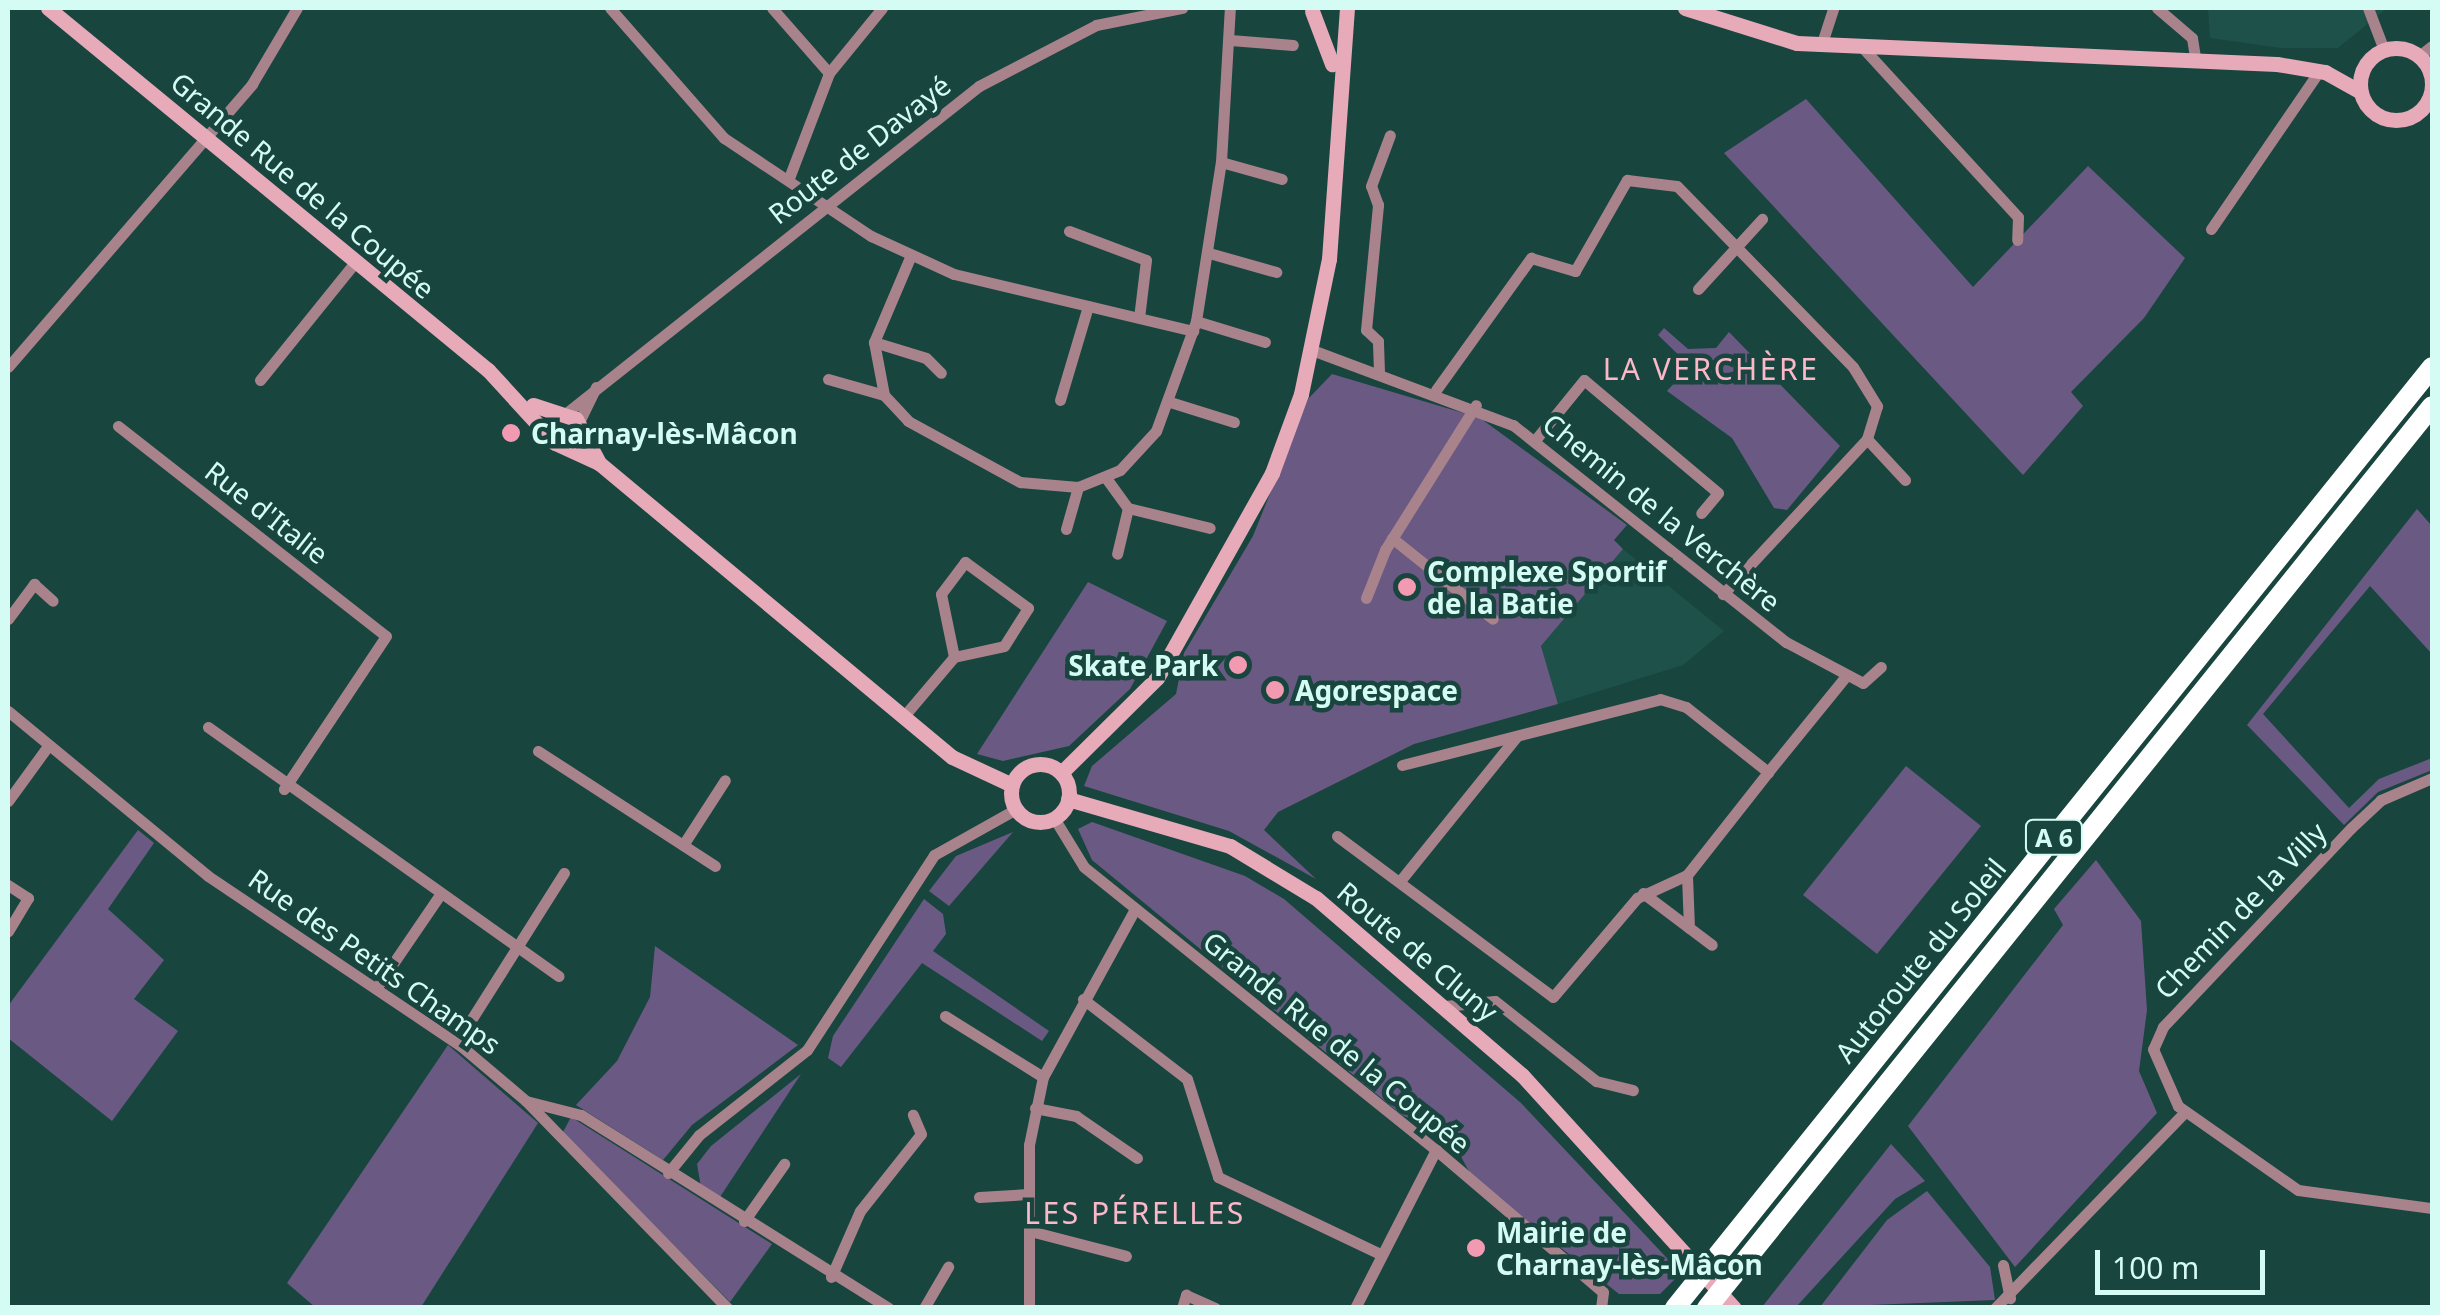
<!DOCTYPE html>
<html>
<head>
<meta charset="utf-8">
<style>
	body { margin:0 }
	#map { position:relative; width:2440px; height:1315px; overflow:hidden; background:#19453f; font-family:"Noto Sans",sans-serif }
	div>[style] { position:absolute }
	[style*='--x'] { left:calc(var(--x)*1px); top:calc(var(--y)*1px); width:calc(var(--w)*1px); rotate:calc(var(--a)*1deg) }
	.built>* { inset:0; background:#1e5149 }
	.green>* { inset:0; background:#6a5a83 }
	.street>* { height:11px; margin:-5.5px; padding:0 5.5px; transform-origin:5.5px; border-radius:5.5px; background:#a9838c }
	.secondary>* { height:15px; margin:-7.5px; padding:0 7.5px; transform-origin:7.5px; border-radius:7.5px; background:#e6aab9 }
	.secondary>.ring { margin:-7.5px; padding:0; box-sizing:content-box; background:none; border:15px solid #e6aab9; border-radius:50% }
	.highway>* { height:20px; margin:-10px; padding:0 10px; transform-origin:10px; border-radius:10px; background:#fff }
	.dots>* { width:28px; height:28px; translate:-50% -50%; box-sizing:border-box; border:5px solid #19453f; border-radius:50% }
	span { translate:-50% -50%; white-space:nowrap; text-align:center; line-height:1.15; -webkit-text-stroke:9px #19453f; paint-order:stroke }
	.shield-label span { padding:2px 8px; background:#19453f; border:2px solid; border-radius:8px; -webkit-text-stroke-width:0 }
	.shield-label { font-size:25px; color:#d5fcf4; font-weight:700 }
	.street-label { font-size:28px; color:#d5fcf4 }
	.poi-label { font-size:28px; color:#d5fcf4; font-weight:700 }
	.left { translate:0 -50%; text-align:left }
	.right { translate:-100% -50%; text-align:right }
	.neighbourhood-label { font-size:30px; color:#fab8c9; letter-spacing:2.5px }
	.frame { position:absolute; inset:0; border:10px solid #d5fcf4; pointer-events:none }
	.scale { position:absolute; left:2095px; top:1250px; width:170px; height:45px; box-sizing:border-box; border:5px solid #d5fcf4; border-top:0; padding-left:12px; font-size:30px; line-height:35px; white-space:nowrap; color:#d5fcf4; -webkit-text-stroke:8px #19453f; paint-order:stroke }
</style>
</head>
<body>
<div id="map">
	<div class="built">
		<i style="clip-path:polygon(2208px 8px,2387px 8px,2338px 48px,2281px 48px,2210px 38px)"></i>
		<i style="clip-path:polygon(1623px 549px,1724px 631px,1683px 665px,1558px 704px,1541px 646px)"></i>
	</div>
	<div class="green">
		<i style="clip-path:polygon(1806px 99px,1973px 287px,2088px 166px,2185px 258px,2144px 318px,2071px 392px,2083px 406px,2023px 475px,1724px 153px)"></i>
		<i style="clip-path:polygon(1664px 328px,1688px 349px,1716px 348px,1729px 332px,1840px 446px,1787px 510px,1774px 508px,1732px 438px,1667px 391px,1690px 366px,1658px 335px)"></i>
		<i style="clip-path:polygon(1332px 374px,1480px 418px,1627px 525px,1614px 540px,1623px 549px,1541px 646px,1558px 704px,1414px 744px,1278px 812px,1264px 830px,1316px 879px,1229px 831px,1084px 786px,1092px 766px,1176px 694px,1184px 653px,1253px 536px,1308px 399px)"></i>
		<i style="clip-path:polygon(2417px 509px,2432px 526px,2432px 654px,2370px 586px,2263px 714px,2349px 808px,2379px 779px,2432px 758px,2432px 770px,2378px 792px,2344px 825px,2247px 725px)"></i>
		<i style="clip-path:polygon(1088px 582px,1167px 621px,1130px 689px,1069px 746px,1003px 761px,977px 754px)"></i>
		<i style="clip-path:polygon(1906px 766px,1981px 826px,1877px 954px,1803px 895px)"></i>
		<i style="clip-path:polygon(1092px 822px,1245px 876px,1284px 899px,1521px 1103px,1681px 1273px,1660px 1294px,1619px 1294px,1472px 1177px,1451px 1138px,1402px 1115px,1092px 860px,1078px 829px)"></i>
		<i style="clip-path:polygon(138px 830px,154px 843px,108px 909px,164px 960px,134px 999px,178px 1031px,112px 1121px,8px 1038px,8px 1006px)"></i>
		<i style="clip-path:polygon(1013px 832px,949px 906px,929px 891px,956px 856px)"></i>
		<i style="clip-path:polygon(2096px 860px,2141px 921px,2147px 1010px,2139px 1071px,2157px 1113px,2015px 1267px,1908px 1126px,2063px 925px,2054px 909px)"></i>
		<i style="clip-path:polygon(924px 899px,943px 914px,946px 934px,933px 951px,1049px 1031px,1042px 1041px,922px 963px,841px 1067px,828px 1058px,833px 1036px)"></i>
		<i style="clip-path:polygon(655px 946px,798px 1045px,692px 1125px,663px 1160px,576px 1105px,617px 1061px,650px 997px)"></i>
		<i style="clip-path:polygon(448px 1045px,538px 1123px,421px 1307px,315px 1307px,287px 1283px)"></i>
		<i style="clip-path:polygon(801px 1074px,718px 1200px,701px 1187px,697px 1164px,711px 1146px)"></i>
		<i style="clip-path:polygon(571px 1117px,772px 1244px,730px 1302px,562px 1134px)"></i>
		<i style="clip-path:polygon(1891px 1144px,1925px 1181px,1895px 1199px,1796px 1307px,1762px 1307px)"></i>
		<i style="clip-path:polygon(1927px 1191px,1990px 1267px,1995px 1300px,1820px 1307px,1887px 1220px)"></i>
	</div>
	<div class="street">
		<i style="--x:610;--y:8;--w:173;--a:48.8"></i>
		<i style="--x:724;--y:138;--w:177;--a:33.7"></i>
		<i style="--x:871;--y:236;--w:91;--a:24.6"></i>
		<i style="--x:954;--y:274;--w:246;--a:13.4"></i>
		<i style="--x:772;--y:8;--w:86;--a:48.8"></i>
		<i style="--x:2157;--y:8;--w:46;--a:40.6"></i>
		<i style="--x:2192;--y:38;--w:20;--a:81"></i>
		<i style="--x:2368;--y:8;--w:45;--a:69.1"></i>
		<i style="--x:1230;--y:40;--w:63;--a:4.5"></i>
		<i style="--x:1821;--y:46;--w:40;--a:-72"></i>
		<i style="--x:1863;--y:48;--w:229;--a:47.5"></i>
		<i style="--x:2018;--y:217;--w:23;--a:92"></i>
		<i style="--x:2419;--y:56;--w:16;--a:-38"></i>
		<i style="--x:1221;--y:162;--w:63;--a:15.6"></i>
		<i style="--x:789;--y:178;--w:112;--a:-69.1"></i>
		<i style="--x:829;--y:73;--w:84;--a:-50.8"></i>
		<i style="--x:2211;--y:229;--w:191;--a:-55.6"></i>
		<i style="--x:1069;--y:231;--w:82;--a:20.6"></i>
		<i style="--x:1146;--y:260;--w:58;--a:96.9"></i>
		<i style="--x:1209;--y:253;--w:70;--a:15.8"></i>
		<i style="--x:911;--y:255;--w:95;--a:113"></i>
		<i style="--x:874;--y:342;--w:54;--a:79.3"></i>
		<i style="--x:884;--y:395;--w:35;--a:47"></i>
		<i style="--x:908;--y:421;--w:128;--a:28.6"></i>
		<i style="--x:1020;--y:482;--w:58;--a:4.9"></i>
		<i style="--x:1078;--y:487;--w:45;--a:-22"></i>
		<i style="--x:1120;--y:470;--w:53;--a:-47.3"></i>
		<i style="--x:1156;--y:431;--w:117;--a:-70"></i>
		<i style="--x:1196;--y:321;--w:161;--a:-81.1"></i>
		<i style="--x:1221;--y:162;--w:154;--a:-86.7"></i>
		<i style="--x:1698;--y:289;--w:95;--a:-47.6"></i>
		<i style="--x:1196;--y:321;--w:72;--a:16.9"></i>
		<i style="--x:874;--y:342;--w:54;--a:17.1"></i>
		<i style="--x:926;--y:358;--w:21;--a:45"></i>
		<i style="--x:1312;--y:350;--w:215;--a:20.5"></i>
		<i style="--x:1513;--y:425;--w:349;--a:38.5"></i>
		<i style="--x:1786;--y:642;--w:87;--a:28"></i>
		<i style="--x:1863;--y:683;--w:24;--a:-42"></i>
		<i style="--x:8;--y:367;--w:374;--a:-49.2"></i>
		<i style="--x:252;--y:84;--w:88;--a:-59.4"></i>
		<i style="--x:1379;--y:372;--w:31;--a:-92"></i>
		<i style="--x:1378;--y:341;--w:16;--a:-137"></i>
		<i style="--x:1366;--y:330;--w:126;--a:-84.5"></i>
		<i style="--x:1378;--y:205;--w:20;--a:-110"></i>
		<i style="--x:1371;--y:186;--w:54;--a:-69.6"></i>
		<i style="--x:828;--y:379;--w:58;--a:15.9"></i>
		<i style="--x:260;--y:380;--w:153;--a:-51.1"></i>
		<i style="--x:1436;--y:390;--w:163;--a:-54.3"></i>
		<i style="--x:1531;--y:258;--w:46;--a:16.5"></i>
		<i style="--x:1575;--y:271;--w:105;--a:-60.3"></i>
		<i style="--x:1627;--y:180;--w:50;--a:6.8"></i>
		<i style="--x:1677;--y:186;--w:252;--a:45.8"></i>
		<i style="--x:1853;--y:367;--w:46;--a:58.4"></i>
		<i style="--x:1877;--y:406;--w:34;--a:107"></i>
		<i style="--x:1867;--y:439;--w:212;--a:132.9"></i>
		<i style="--x:1060;--y:400;--w:98;--a:-73.4"></i>
		<i style="--x:1170;--y:402;--w:67;--a:17.4"></i>
		<i style="--x:565;--y:414;--w:528;--a:-38.39"></i>
		<i style="--x:979;--y:86;--w:132;--a:-27.5"></i>
		<i style="--x:1096;--y:25;--w:88;--a:-11.2"></i>
		<i style="--x:579;--y:422;--w:39;--a:-64"></i>
		<i style="--x:118;--y:426;--w:340;--a:38.1"></i>
		<i style="--x:386;--y:636;--w:184;--a:123.7"></i>
		<i style="--x:1536;--y:439;--w:76;--a:-50.9"></i>
		<i style="--x:1584;--y:380;--w:175;--a:40.1"></i>
		<i style="--x:1718;--y:493;--w:26;--a:130"></i>
		<i style="--x:1867;--y:439;--w:56;--a:47.2"></i>
		<i style="--x:1106;--y:478;--w:37;--a:54"></i>
		<i style="--x:1128;--y:508;--w:47;--a:103.4"></i>
		<i style="--x:1128;--y:508;--w:84;--a:13.7"></i>
		<i style="--x:1066;--y:529;--w:44;--a:-74.1"></i>
		<i style="--x:1392;--y:538;--w:129;--a:38.7"></i>
		<i style="--x:1366;--y:598;--w:52;--a:-68.4"></i>
		<i style="--x:1385;--y:550;--w:171;--a:-57.9"></i>
		<i style="--x:8;--y:619;--w:44;--a:-53.4"></i>
		<i style="--x:34;--y:584;--w:25;--a:42"></i>
		<i style="--x:8;--y:711;--w:259;--a:39.5"></i>
		<i style="--x:208;--y:876;--w:305;--a:33.9"></i>
		<i style="--x:461;--y:1046;--w:85;--a:40.2"></i>
		<i style="--x:526;--y:1101;--w:57;--a:14.3"></i>
		<i style="--x:581;--y:1115;--w:363;--a:32.1"></i>
		<i style="--x:904;--y:716;--w:77;--a:-49.7"></i>
		<i style="--x:954;--y:657;--w:51;--a:-12.4"></i>
		<i style="--x:1004;--y:646;--w:45;--a:-57.7"></i>
		<i style="--x:1028;--y:608;--w:78;--a:-143.9"></i>
		<i style="--x:965;--y:562;--w:40;--a:127"></i>
		<i style="--x:941;--y:594;--w:64;--a:78.3"></i>
		<i style="--x:208;--y:727;--w:430;--a:35.4"></i>
		<i style="--x:538;--y:751;--w:211;--a:33"></i>
		<i style="--x:1402;--y:765;--w:266;--a:-14.3"></i>
		<i style="--x:1660;--y:699;--w:27;--a:17"></i>
		<i style="--x:1686;--y:707;--w:105;--a:38.4"></i>
		<i style="--x:1768;--y:772;--w:124;--a:-50.9"></i>
		<i style="--x:2432;--y:778;--w:56;--a:156.7"></i>
		<i style="--x:2381;--y:800;--w:41;--a:137"></i>
		<i style="--x:2351;--y:828;--w:274;--a:133.4"></i>
		<i style="--x:2163;--y:1027;--w:24;--a:114"></i>
		<i style="--x:2153;--y:1049;--w:62;--a:66.3"></i>
		<i style="--x:2178;--y:1106;--w:146;--a:35"></i>
		<i style="--x:2298;--y:1190;--w:135;--a:7.7"></i>
		<i style="--x:8;--y:801;--w:68;--a:-54"></i>
		<i style="--x:1054;--y:818;--w:57;--a:58.5"></i>
		<i style="--x:1084;--y:867;--w:452;--a:38.8"></i>
		<i style="--x:1436;--y:1150;--w:219;--a:40.4"></i>
		<i style="--x:1603;--y:1292;--w:16;--a:97"></i>
		<i style="--x:1337;--y:836;--w:269;--a:36.7"></i>
		<i style="--x:1553;--y:997;--w:130;--a:-49.7"></i>
		<i style="--x:1637;--y:898;--w:55;--a:-24.7"></i>
		<i style="--x:683;--y:845;--w:77;--a:-57.1"></i>
		<i style="--x:1400;--y:881;--w:186;--a:-51.1"></i>
		<i style="--x:8;--y:885;--w:24;--a:33"></i>
		<i style="--x:28;--y:898;--w:39;--a:121"></i>
		<i style="--x:1643;--y:893;--w:86;--a:37"></i>
		<i style="--x:1689;--y:928;--w:53;--a:-92.2"></i>
		<i style="--x:1687;--y:875;--w:131;--a:-51.8"></i>
		<i style="--x:377;--y:987;--w:110;--a:-55.7"></i>
		<i style="--x:1083;--y:999;--w:131;--a:37.6"></i>
		<i style="--x:1187;--y:1079;--w:103;--a:72.4"></i>
		<i style="--x:1218;--y:1177;--w:179;--a:25.4"></i>
		<i style="--x:1445;--y:1006;--w:50;--a:-5.7"></i>
		<i style="--x:1495;--y:1001;--w:129;--a:38.4"></i>
		<i style="--x:1596;--y:1081;--w:38;--a:14"></i>
		<i style="--x:945;--y:1016;--w:115;--a:31.9"></i>
		<i style="--x:471;--y:1020;--w:174;--a:-57.7"></i>
		<i style="--x:526;--y:1101;--w:289;--a:45.8"></i>
		<i style="--x:1035;--y:1108;--w:42;--a:11"></i>
		<i style="--x:1076;--y:1116;--w:74;--a:34.5"></i>
		<i style="--x:668;--y:1173;--w:49;--a:-50.8"></i>
		<i style="--x:699;--y:1135;--w:137;--a:-38.2"></i>
		<i style="--x:807;--y:1050;--w:233;--a:-56.9"></i>
		<i style="--x:934;--y:855;--w:94;--a:-29.3"></i>
		<i style="--x:979;--y:1197;--w:50;--a:-3.4"></i>
		<i style="--x:744;--y:1221;--w:70;--a:-54.9"></i>
		<i style="--x:1034;--y:1232;--w:95;--a:14.6"></i>
		<i style="--x:2003;--y:1265;--w:34;--a:78"></i>
		<i style="--x:831;--y:1277;--w:72;--a:-66.3"></i>
		<i style="--x:860;--y:1211;--w:98;--a:-51.6"></i>
		<i style="--x:921;--y:1134;--w:21;--a:-113"></i>
		<i style="--x:924;--y:1308;--w:48;--a:-59.7"></i>
		<i style="--x:1029;--y:1308;--w:163;--a:-90"></i>
		<i style="--x:1029;--y:1145;--w:69;--a:-78.4"></i>
		<i style="--x:1043;--y:1077;--w:192;--a:-61.3"></i>
		<i style="--x:1182;--y:1308;--w:14;--a:-73"></i>
		<i style="--x:1186;--y:1295;--w:32;--a:24"></i>
		<i style="--x:1355;--y:1308;--w:178;--a:-62.9"></i>
		<i style="--x:1995;--y:1308;--w:273;--a:-45.9"></i>
	</div>
	<div class="secondary">
		<i style="--x:48;--y:8;--w:570;--a:39.45"></i>
		<i style="--x:488;--y:370;--w:99;--a:47.5"></i>
		<i style="--x:555;--y:443;--w:48;--a:24.4"></i>
		<i style="--x:599;--y:463;--w:459;--a:39.8"></i>
		<i style="--x:952;--y:757;--w:66;--a:25"></i>
		<i style="--x:1685;--y:8;--w:117;--a:17.4"></i>
		<i style="--x:1797;--y:43;--w:480;--a:2.5"></i>
		<i style="--x:2277;--y:64;--w:49;--a:9.5"></i>
		<i style="--x:2325;--y:72;--w:41;--a:29.1"></i>
		<i style="--x:1312;--y:11;--w:57;--a:69.3"></i>
		<i class="ring" style="left:2360px;top:48px;width:57px;height:57px"></i>
		<i style="--x:533;--y:405;--w:45;--a:18"></i>
		<i style="--x:576;--y:419;--w:50;--a:62.4"></i>
		<i class="ring" style="left:1011px;top:764px;width:43px;height:43px"></i>
		<i style="--x:1061;--y:773;--w:135;--a:-44.7"></i>
		<i style="--x:1157;--y:678;--w:235;--a:-60.7"></i>
		<i style="--x:1272;--y:473;--w:84;--a:-69.8"></i>
		<i style="--x:1301;--y:394;--w:138;--a:-78.3"></i>
		<i style="--x:1329;--y:259;--w:251;--a:-85.9"></i>
		<i style="--x:1068;--y:799;--w:169;--a:16.2"></i>
		<i style="--x:1230;--y:846;--w:100;--a:31.2"></i>
		<i style="--x:1316;--y:898;--w:272;--a:40.7"></i>
		<i style="--x:1522;--y:1075;--w:315;--a:47.7"></i>
	</div>
	<div class="highway">
		<i style="--x:1675;--y:1308;--w:1208;--a:-51.18"></i>
		<i style="--x:1707;--y:1308;--w:1157;--a:-51.21"></i>
	</div>
	<div class="dots">
		<i style="left:511px;top:433px;background:#f19ab2"></i>
		<i style="left:1407px;top:587px;background:#f19ab2"></i>
		<i style="left:1238px;top:665px;background:#f19ab2"></i>
		<i style="left:1275px;top:690px;background:#f19ab2"></i>
		<i style="left:1476px;top:1248px;background:#f19ab2"></i>
	</div>
	<div class="shield-label">
		<span style="left:2054px;top:837px">A 6</span>
	</div>
	<div class="street-label">
		<span style="left:859px;top:149px;rotate:-38deg">Route de Davayé</span>
		<span style="left:303px;top:185px;rotate:40deg">Grande Rue de la Coupée</span>
		<span style="left:267px;top:512px;rotate:38deg">Rue d'Italie</span>
		<span style="left:1662px;top:512px;rotate:39deg">Chemin de la Verchère</span>
		<span style="left:2240px;top:910px;rotate:-46deg">Chemin de la Villy</span>
		<span style="left:1418px;top:951px;rotate:40deg">Route de Cluny</span>
		<span style="left:1920px;top:960px;rotate:-51deg">Autoroute du Soleil</span>
		<span style="left:375px;top:961px;rotate:35deg">Rue des Petits Champs</span>
		<span style="left:1337px;top:1042px;rotate:39deg">Grande Rue de la Coupée</span>
	</div>
	<div class="poi-label">
		<span class="left" style="left:531px;top:433px">Charnay-lès-Mâcon</span>
		<span class="left" style="left:1427px;top:587px">Complexe Sportif<br>de la Batie</span>
		<span class="right" style="left:1218px;top:665px">Skate Park</span>
		<span class="left" style="left:1295px;top:690px">Agorespace</span>
		<span class="left" style="left:1496px;top:1248px">Mairie de<br>Charnay-lès-Mâcon</span>
	</div>
	<div class="neighbourhood-label">
		<span style="left:1711px;top:369px">LA VERCHÈRE</span>
		<span style="left:1135px;top:1213px">LES PÉRELLES</span>
	</div>
	<div class="frame"></div>
	<div class="scale">100 m</div>
</div>
</body>
</html>
